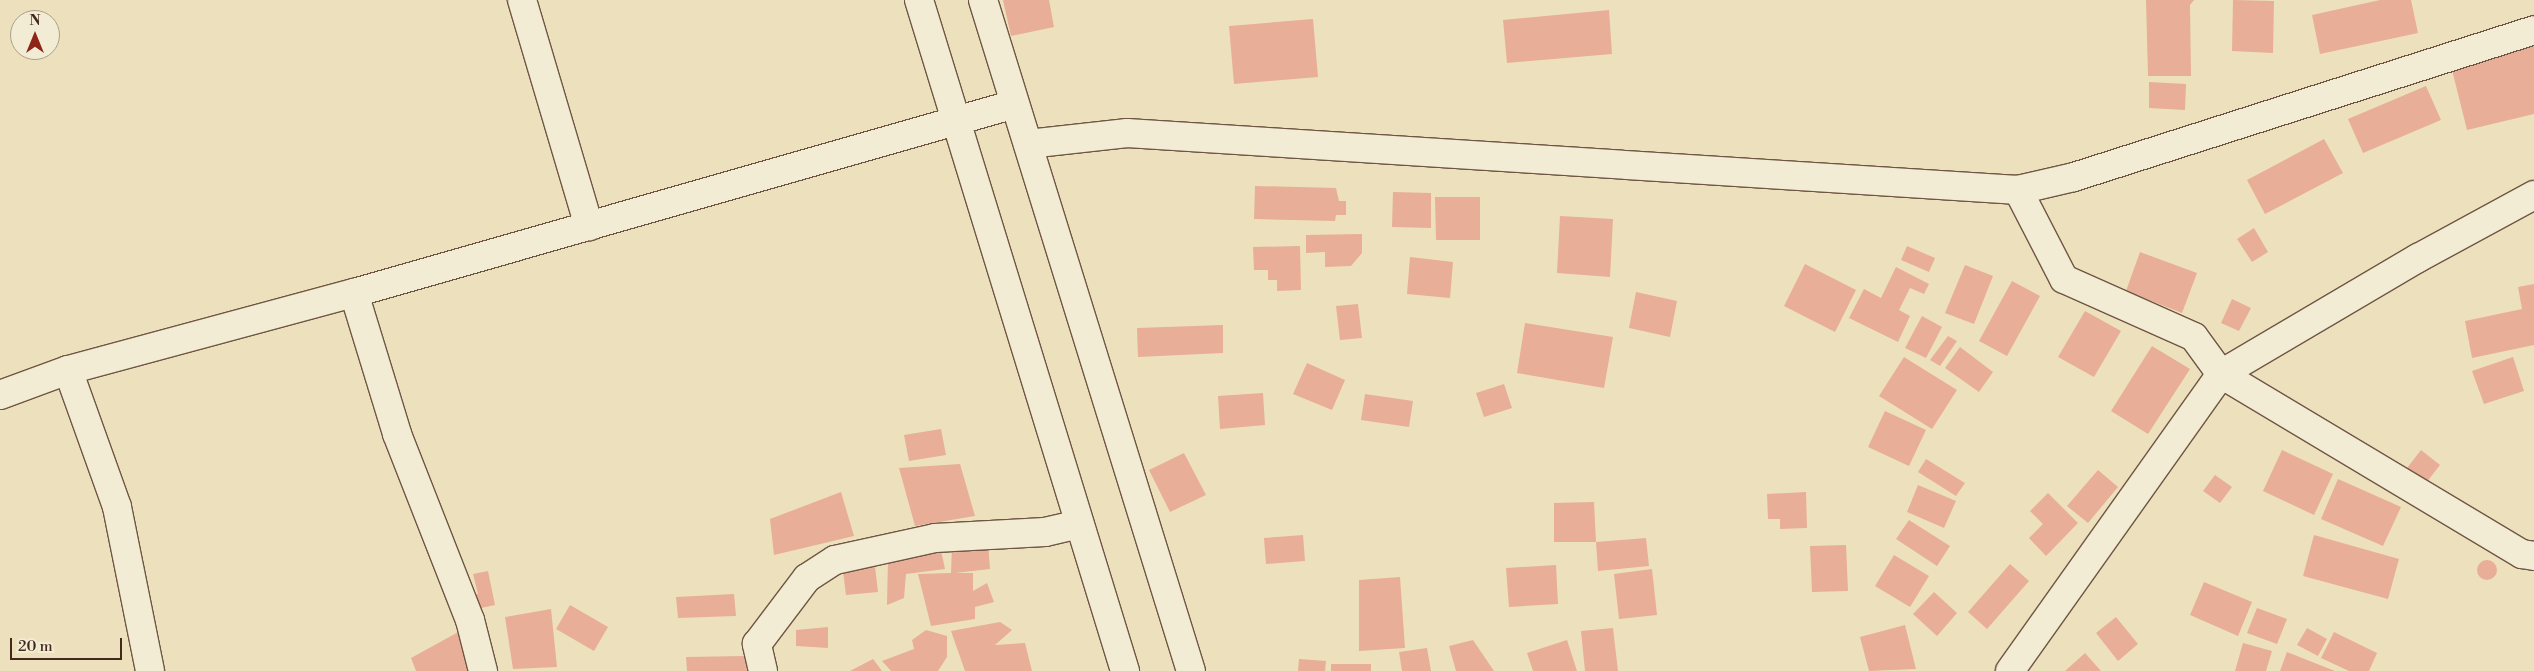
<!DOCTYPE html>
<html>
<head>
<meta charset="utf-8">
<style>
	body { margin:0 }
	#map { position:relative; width:2534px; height:671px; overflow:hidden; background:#ede1bd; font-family:"Libre Bodoni",serif }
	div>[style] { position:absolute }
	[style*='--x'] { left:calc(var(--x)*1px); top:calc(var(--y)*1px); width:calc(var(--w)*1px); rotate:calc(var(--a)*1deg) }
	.building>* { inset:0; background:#e8ae97 }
	.round { border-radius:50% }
	.roads { filter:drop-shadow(1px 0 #6f5644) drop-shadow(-1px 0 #6f5644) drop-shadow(0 1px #6f5644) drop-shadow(0 -1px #6f5644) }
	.street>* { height:28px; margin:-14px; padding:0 14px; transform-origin:14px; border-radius:14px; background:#f3ecd4 }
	span { translate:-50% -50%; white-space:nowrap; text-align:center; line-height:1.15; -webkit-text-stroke:4px #f3ecd4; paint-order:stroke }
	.north { position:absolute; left:10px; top:10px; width:50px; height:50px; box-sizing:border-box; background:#f3ecd4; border:1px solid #ad9e8a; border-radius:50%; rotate:0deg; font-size:14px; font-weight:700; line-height:20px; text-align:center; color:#45281c }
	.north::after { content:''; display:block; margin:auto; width:18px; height:22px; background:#8f2418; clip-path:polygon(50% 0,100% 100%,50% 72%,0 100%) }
	.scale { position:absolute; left:10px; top:638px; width:112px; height:22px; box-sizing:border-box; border:2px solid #45281c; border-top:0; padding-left:6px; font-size:15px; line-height:18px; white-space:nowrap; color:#45281c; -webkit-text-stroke:4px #f3ecd4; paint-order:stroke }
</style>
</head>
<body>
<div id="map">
	<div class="building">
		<i style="clip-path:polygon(1003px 0,1049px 0,1054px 27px,1011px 36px)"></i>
		<i style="clip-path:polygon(2146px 0,2194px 0,2190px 5px,2191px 76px,2148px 76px)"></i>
		<i style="clip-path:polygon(2233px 0,2274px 1px,2273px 53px,2232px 51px)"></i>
		<i style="clip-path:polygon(2380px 0,2411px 0,2418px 33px,2320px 54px,2312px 15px)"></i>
		<i style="clip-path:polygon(1609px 10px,1612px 54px,1507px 63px,1503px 20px)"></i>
		<i style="clip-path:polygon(1313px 19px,1318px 77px,1234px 84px,1229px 26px)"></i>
		<i style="clip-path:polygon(2534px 46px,2534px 114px,2467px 130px,2451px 66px)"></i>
		<i style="clip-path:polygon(2149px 82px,2186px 84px,2185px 110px,2149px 108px)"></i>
		<i style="clip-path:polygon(2426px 86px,2441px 120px,2363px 153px,2348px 119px)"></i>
		<i style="clip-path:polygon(2324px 139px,2343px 173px,2265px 214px,2247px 180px)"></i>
		<i style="clip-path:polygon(1255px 186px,1336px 188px,1339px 201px,1346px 201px,1346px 215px,1336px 215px,1335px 221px,1254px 219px)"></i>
		<i style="clip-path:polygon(1393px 192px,1431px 193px,1431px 228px,1392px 227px)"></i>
		<i style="clip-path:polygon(1435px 197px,1480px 197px,1480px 240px,1436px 240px)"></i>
		<i style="clip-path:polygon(1560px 216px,1613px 219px,1610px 277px,1557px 273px)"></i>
		<i style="clip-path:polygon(2254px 228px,2268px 252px,2252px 262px,2237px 239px)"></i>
		<i style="clip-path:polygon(1362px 234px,1362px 253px,1351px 266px,1325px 267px,1325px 252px,1306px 253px,1306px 235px)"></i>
		<i style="clip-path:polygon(1300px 246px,1301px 290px,1277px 291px,1277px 280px,1268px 280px,1268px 270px,1254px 270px,1253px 247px)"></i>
		<i style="clip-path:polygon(1907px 246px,1935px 258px,1929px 272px,1901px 260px)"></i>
		<i style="clip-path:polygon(2140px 252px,2197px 273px,2182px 313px,2126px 291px)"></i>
		<i style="clip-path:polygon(1410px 257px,1453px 262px,1450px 298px,1407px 294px)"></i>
		<i style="clip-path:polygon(1805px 264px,1856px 290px,1835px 332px,1784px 306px)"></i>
		<i style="clip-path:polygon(1965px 265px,1993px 276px,1974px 324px,1945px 313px)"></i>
		<i style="clip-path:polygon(1896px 267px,1929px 284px,1924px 294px,1910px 288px,1899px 310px,1910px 316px,1898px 342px,1849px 318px,1864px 289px,1881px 298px)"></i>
		<i style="clip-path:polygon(2012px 281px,2040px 296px,2007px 356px,1979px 341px)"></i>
		<i style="clip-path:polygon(2534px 284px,2534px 345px,2472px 358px,2465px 321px,2522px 309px,2518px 287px)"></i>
		<i style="clip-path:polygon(1636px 292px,1677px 301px,1670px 337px,1629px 328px)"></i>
		<i style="clip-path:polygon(2232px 299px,2251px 308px,2239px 331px,2221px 323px)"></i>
		<i style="clip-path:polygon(1358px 304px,1362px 338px,1340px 340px,1336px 306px)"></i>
		<i style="clip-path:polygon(2085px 311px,2121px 331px,2094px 377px,2058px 357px)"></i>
		<i style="clip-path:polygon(1922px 316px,1942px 327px,1926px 358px,1905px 348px)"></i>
		<i style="clip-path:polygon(1525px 323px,1613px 337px,1604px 388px,1517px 373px)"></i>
		<i style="clip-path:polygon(1223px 325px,1223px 353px,1138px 357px,1137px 328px)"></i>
		<i style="clip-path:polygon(1948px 336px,1957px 341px,1940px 366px,1930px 360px)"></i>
		<i style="clip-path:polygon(2152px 346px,2190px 369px,2148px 434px,2111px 411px)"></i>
		<i style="clip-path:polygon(1960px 347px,1993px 372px,1979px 392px,1945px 368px)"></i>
		<i style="clip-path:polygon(1904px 357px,1957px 390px,1932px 429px,1879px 396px)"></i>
		<i style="clip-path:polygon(2513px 357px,2524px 391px,2484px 404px,2472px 371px)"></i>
		<i style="clip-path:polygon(1307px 363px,1345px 380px,1332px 410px,1293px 394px)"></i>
		<i style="clip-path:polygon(1504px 384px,1512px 408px,1484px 417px,1476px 393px)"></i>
		<i style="clip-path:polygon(1263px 393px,1265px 425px,1220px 429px,1218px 396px)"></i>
		<i style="clip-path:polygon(1365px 394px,1413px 401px,1409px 427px,1361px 420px)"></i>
		<i style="clip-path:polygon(1885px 411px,1926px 430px,1909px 466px,1868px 447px)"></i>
		<i style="clip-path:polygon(941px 429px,946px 455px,909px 461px,904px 435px)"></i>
		<i style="clip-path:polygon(2282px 450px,2333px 474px,2314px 515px,2263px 491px)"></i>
		<i style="clip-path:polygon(2421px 450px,2440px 465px,2426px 483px,2407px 468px)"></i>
		<i style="clip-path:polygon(1184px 453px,1206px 495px,1170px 512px,1149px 470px)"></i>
		<i style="clip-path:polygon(1926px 459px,1965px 483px,1956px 496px,1918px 472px)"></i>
		<i style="clip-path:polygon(960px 464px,975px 516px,915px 526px,899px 468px)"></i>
		<i style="clip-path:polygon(2098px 470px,2118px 487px,2088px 523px,2067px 506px)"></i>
		<i style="clip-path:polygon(2215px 475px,2232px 487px,2220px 503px,2203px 491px)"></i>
		<i style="clip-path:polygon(2338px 479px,2401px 507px,2383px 546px,2321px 519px)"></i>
		<i style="clip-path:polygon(1918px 485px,1956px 501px,1944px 528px,1907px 512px)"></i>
		<i style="clip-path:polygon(841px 492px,854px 536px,774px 555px,770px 519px)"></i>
		<i style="clip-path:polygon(1806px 492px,1807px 528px,1780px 529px,1780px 519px,1768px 519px,1767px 494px)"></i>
		<i style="clip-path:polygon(2048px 493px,2078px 523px,2046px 556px,2029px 538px,2043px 524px,2030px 511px)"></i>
		<i style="clip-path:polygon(1594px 502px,1596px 542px,1554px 542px,1554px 503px)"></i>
		<i style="clip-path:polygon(1909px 520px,1950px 546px,1937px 566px,1896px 539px)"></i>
		<i style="clip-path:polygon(1303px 535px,1305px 561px,1266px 564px,1264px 538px)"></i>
		<i style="clip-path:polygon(2314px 535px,2399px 559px,2388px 599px,2303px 576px)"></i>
		<i style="clip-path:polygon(1646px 538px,1649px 566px,1598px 571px,1596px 542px)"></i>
		<i style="clip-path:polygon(988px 543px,990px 569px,955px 573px,973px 573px,973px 591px,987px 583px,994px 602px,975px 607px,975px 619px,931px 626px,918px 574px,951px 573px,952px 545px)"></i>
		<i style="clip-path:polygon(1846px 545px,1848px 591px,1812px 592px,1810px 546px)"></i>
		<i style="clip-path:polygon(940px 546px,945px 569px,906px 574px,904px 598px,887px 605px,888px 558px)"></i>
		<i style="clip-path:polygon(1894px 555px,1929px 576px,1910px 607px,1875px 586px)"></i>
		<i style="clip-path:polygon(874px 558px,878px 592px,846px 595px,842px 563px)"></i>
		<i class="round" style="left:2477px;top:560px;width:20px;height:20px"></i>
		<i style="clip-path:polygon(2010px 564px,2029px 581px,1987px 629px,1968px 612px)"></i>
		<i style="clip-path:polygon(1556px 565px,1558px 604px,1509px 607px,1506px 568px)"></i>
		<i style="clip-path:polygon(1652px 569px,1657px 615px,1619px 619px,1614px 574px)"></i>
		<i style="clip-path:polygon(488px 571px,495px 605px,472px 610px,469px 596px,478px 594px,473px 574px)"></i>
		<i style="clip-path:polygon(1400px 577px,1405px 648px,1359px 651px,1359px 580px)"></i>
		<i style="clip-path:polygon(2204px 582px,2252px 602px,2238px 636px,2190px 615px)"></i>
		<i style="clip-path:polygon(1934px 592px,1957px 613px,1937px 636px,1913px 614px)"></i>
		<i style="clip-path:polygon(734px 594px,736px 616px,678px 618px,676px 597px)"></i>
		<i style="clip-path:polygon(570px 605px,608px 627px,594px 651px,556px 629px)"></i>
		<i style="clip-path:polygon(2257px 608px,2287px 619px,2277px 644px,2247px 633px)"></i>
		<i style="clip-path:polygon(551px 609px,557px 667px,513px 669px,505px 617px)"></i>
		<i style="clip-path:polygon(2116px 617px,2138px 644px,2118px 661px,2096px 633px)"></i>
		<i style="clip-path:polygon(1000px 622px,1012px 630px,995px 645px,1025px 643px,1032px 671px,965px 671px,951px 631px)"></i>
		<i style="clip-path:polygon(1905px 625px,1916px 669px,1869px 671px,1860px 637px)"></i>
		<i style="clip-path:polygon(828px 627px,828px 648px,796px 646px,796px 630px)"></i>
		<i style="clip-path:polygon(1613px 628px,1618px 671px,1585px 671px,1581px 631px)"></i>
		<i style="clip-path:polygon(2307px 628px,2327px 639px,2318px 656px,2297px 645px)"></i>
		<i style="clip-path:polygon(462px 630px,474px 671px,416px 671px,411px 658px)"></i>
		<i style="clip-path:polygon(926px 630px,947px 636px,947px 657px,938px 671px,891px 671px,882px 661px,914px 649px,912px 640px)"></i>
		<i style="clip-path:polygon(2334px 632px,2377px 653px,2369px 671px,2349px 671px,2321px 658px)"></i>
		<i style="clip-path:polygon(1473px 640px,1494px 671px,1456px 671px,1449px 646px)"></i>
		<i style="clip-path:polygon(1567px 640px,1577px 671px,1533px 671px,1527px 653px)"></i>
		<i style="clip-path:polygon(2243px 643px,2272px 651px,2266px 671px,2235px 671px)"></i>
		<i style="clip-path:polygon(1427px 648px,1431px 671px,1402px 671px,1399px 652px)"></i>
		<i style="clip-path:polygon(2287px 652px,2335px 671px,2280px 671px)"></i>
		<i style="clip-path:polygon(2085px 653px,2101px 671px,2065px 671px)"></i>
		<i style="clip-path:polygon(745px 656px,747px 671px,687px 671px,686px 657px)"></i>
		<i style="clip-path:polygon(873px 659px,882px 671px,850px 671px)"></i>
		<i style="clip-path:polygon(1299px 659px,1326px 661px,1325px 671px,1298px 671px)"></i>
		<i style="clip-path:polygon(1331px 664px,1371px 664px,1371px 671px,1331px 671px)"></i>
	</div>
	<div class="roads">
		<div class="street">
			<i style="--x:522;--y:0;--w:236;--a:73.5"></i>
			<i style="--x:919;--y:0;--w:702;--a:72.93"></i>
			<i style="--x:983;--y:0;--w:702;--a:72.78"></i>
			<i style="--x:1028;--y:144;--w:100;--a:-6.3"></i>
			<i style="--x:1127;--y:133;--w:893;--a:3.66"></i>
			<i style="--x:2018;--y:190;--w:57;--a:-13.1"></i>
			<i style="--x:2074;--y:177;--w:483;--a:-17.7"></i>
			<i style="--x:2018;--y:190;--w:100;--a:62.7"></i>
			<i style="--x:2064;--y:279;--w:142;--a:24"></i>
			<i style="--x:2194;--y:337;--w:46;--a:53.9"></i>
			<i style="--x:2221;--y:374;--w:351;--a:30.9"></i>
			<i style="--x:2522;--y:554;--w:12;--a:9"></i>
			<i style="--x:354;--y:293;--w:147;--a:73"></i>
			<i style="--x:397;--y:434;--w:200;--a:68.6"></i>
			<i style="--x:470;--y:620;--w:53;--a:75.7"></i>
			<i style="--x:68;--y:370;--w:145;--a:70.3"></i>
			<i style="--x:117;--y:507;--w:167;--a:78.6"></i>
			<i style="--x:0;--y:395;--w:72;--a:-20.2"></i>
			<i style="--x:68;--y:370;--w:296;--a:-15.1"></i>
			<i style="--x:354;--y:293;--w:687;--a:-15.96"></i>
			<i style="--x:763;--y:671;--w:28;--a:-103"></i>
			<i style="--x:757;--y:644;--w:83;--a:-52.9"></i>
			<i style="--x:807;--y:578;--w:33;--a:-33"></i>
			<i style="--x:835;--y:560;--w:102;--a:-12.4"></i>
			<i style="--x:935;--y:538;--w:110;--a:-3.1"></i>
			<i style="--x:1045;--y:532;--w:35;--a:-13"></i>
			<i style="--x:2010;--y:671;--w:364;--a:-54.6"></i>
			<i style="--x:2221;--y:374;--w:229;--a:-30.5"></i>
			<i style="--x:2418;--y:258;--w:132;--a:-28.5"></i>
		</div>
	</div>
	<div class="north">N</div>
	<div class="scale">20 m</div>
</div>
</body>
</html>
